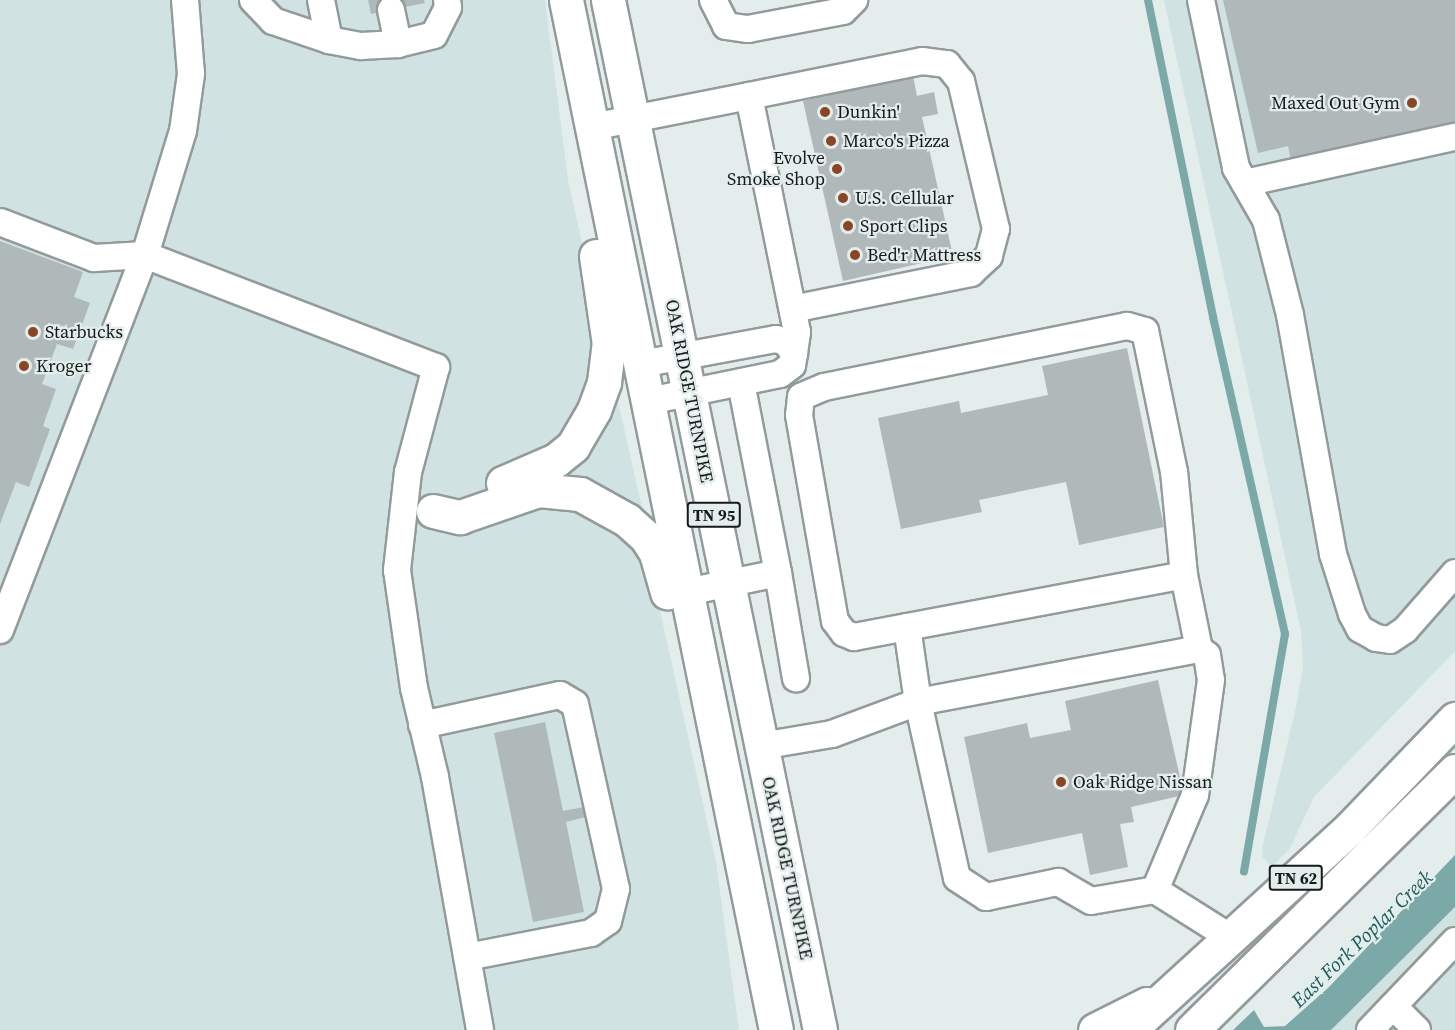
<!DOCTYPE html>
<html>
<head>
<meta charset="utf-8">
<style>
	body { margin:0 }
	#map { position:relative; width:1455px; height:1030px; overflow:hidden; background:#e3edec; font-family:"Source Serif 4",serif }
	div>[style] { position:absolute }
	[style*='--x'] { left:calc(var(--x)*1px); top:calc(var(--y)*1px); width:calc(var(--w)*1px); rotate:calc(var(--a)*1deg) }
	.built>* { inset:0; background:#d0e3e2 }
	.water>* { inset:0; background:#7aa9a8 }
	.stream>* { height:8px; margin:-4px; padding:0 4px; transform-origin:4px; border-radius:4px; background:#7aa9a8 }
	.building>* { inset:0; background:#b0b9b9 }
	.roads { filter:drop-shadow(2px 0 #929b9b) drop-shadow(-2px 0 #929b9b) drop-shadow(0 2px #929b9b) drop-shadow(0 -2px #929b9b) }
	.minor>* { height:26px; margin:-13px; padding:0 13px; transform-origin:13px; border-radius:13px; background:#fff }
	.highway>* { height:33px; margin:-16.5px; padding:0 16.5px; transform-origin:16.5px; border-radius:16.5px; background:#fff }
	.dots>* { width:16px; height:16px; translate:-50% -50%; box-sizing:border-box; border:3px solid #e3edec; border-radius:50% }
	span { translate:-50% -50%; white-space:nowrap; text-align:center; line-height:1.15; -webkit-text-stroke:4.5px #e3edec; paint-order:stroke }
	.shield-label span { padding:2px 4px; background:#e3edec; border:2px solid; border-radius:4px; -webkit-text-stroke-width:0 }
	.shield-label { font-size:16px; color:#161a1a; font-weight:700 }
	.poi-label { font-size:18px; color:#161a1a }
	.right { translate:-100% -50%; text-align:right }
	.left { translate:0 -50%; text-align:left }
	.street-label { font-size:18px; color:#161a1a }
	.water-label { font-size:20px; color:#1a5c5c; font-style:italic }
</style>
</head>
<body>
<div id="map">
	<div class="built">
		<i style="clip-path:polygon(0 0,545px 0,568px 180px,643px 512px,614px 533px,642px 555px,654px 584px,716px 862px,739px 1030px,0 1030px)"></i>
		<i style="clip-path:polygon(1164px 0,1455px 0,1455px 651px,1314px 797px,1289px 850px,1271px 867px,1262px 856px,1263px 845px,1296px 707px,1303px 668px,1301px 631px)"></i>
		<i style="clip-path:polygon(1455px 907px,1455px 1030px,1331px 1030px)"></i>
	</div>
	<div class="water">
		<i style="clip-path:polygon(1455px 855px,1455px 907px,1331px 1030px,1233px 1030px,1254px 1010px,1264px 1027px,1285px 1026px,1329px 987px)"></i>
	</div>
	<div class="stream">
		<i style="--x:1148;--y:0;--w:324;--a:78.4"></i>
		<i style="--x:1213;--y:317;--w:325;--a:77.2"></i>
		<i style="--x:1285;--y:634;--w:241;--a:99.8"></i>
	</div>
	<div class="building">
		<i style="clip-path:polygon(368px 0,424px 0,425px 3px,371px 14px)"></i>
		<i style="clip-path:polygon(1223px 0,1455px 0,1455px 132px,1293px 170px,1288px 146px,1258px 153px)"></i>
		<i style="clip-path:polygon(913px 76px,917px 96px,934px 92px,938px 114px,922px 117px,953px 256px,843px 281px,803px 101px)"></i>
		<i style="clip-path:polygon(0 241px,83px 272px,74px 297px,90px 303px,73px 349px,57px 344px,42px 384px,56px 389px,43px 426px,50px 429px,29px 487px,16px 482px,0 524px)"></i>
		<i style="clip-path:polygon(1127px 348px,1164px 527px,1079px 545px,1066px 482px,979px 500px,982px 512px,901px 529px,878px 418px,959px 401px,961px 413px,1048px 395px,1042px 366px)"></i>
		<i style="clip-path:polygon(1158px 680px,1184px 795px,1131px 807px,1134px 822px,1120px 824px,1128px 867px,1090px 875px,1082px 833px,988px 853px,964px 737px,1027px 723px,1030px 738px,1071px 730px,1065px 701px)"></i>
		<i style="clip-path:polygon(545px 722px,563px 811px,584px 807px,586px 817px,566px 822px,584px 912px,533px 922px,494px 733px)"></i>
	</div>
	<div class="roads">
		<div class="minor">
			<i style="--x:253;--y:0;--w:29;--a:46"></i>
			<i style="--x:273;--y:21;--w:59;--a:18.7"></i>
			<i style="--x:329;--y:40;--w:33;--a:11"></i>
			<i style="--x:361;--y:46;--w:37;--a:-3"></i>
			<i style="--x:398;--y:44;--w:37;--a:-14"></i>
			<i style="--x:434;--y:35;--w:31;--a:-63"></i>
			<i style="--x:448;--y:7;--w:7;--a:-98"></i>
			<i style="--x:321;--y:0;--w:41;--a:78.7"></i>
			<i style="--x:713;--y:0;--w:29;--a:63"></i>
			<i style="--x:726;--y:26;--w:22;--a:8"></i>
			<i style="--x:748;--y:29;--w:97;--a:-10.7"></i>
			<i style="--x:843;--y:11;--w:16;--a:-45"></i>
			<i style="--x:1201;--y:0;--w:172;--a:78.2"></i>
			<i style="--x:1236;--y:168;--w:60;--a:60"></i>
			<i style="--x:1266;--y:220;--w:98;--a:75.8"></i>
			<i style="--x:1290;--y:315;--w:243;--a:79.8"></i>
			<i style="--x:1333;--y:554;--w:63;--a:72.4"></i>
			<i style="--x:1352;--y:614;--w:17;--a:62"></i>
			<i style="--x:1360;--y:629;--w:18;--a:29"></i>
			<i style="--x:1376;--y:638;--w:14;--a:8"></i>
			<i style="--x:1390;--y:640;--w:18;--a:-34"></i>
			<i style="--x:1405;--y:630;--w:76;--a:-48.7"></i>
			<i style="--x:391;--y:10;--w:35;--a:78"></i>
			<i style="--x:749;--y:96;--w:177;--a:-11.4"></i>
			<i style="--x:922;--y:61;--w:25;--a:7"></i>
			<i style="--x:947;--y:64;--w:22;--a:51"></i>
			<i style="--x:961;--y:81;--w:152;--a:76.7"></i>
			<i style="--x:996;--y:229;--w:28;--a:105"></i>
			<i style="--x:989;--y:256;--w:25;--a:137"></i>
			<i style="--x:971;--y:273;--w:182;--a:168.6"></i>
			<i style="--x:592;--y:127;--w:160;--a:-11.2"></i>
			<i style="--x:749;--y:96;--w:241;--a:78.5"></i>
			<i style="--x:797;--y:332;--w:21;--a:98"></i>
			<i style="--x:1245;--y:183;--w:215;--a:-12.4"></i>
			<i style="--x:0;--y:222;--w:101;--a:21"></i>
			<i style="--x:94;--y:258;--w:51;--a:-3.4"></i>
			<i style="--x:145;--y:255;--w:312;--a:21.1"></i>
			<i style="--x:436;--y:367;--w:109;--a:104.9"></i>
			<i style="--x:408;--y:472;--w:99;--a:96.4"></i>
			<i style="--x:397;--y:570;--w:119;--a:81.8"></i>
			<i style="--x:414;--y:688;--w:91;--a:76.7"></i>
			<i style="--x:435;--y:777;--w:257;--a:79.9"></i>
			<i style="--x:641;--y:364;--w:137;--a:-10.5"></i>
			<i style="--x:776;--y:339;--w:10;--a:17"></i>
			<i style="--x:786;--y:342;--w:14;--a:54"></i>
			<i style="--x:794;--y:353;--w:12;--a:99"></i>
			<i style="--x:792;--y:365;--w:15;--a:143"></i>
			<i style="--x:780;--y:374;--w:134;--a:168.4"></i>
			<i style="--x:778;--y:573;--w:107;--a:80.3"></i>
			<i style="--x:687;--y:592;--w:93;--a:-11.8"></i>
			<i style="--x:778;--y:573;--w:194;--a:-101"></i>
			<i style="--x:907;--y:627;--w:282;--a:-10.6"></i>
			<i style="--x:0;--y:630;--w:402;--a:-68.9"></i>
			<i style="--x:145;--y:255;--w:130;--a:-73"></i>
			<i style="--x:183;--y:131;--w:58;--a:-82"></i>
			<i style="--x:191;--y:74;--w:74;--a:-94.6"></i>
			<i style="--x:1199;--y:649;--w:76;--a:-101.5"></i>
			<i style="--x:1184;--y:575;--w:103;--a:-95.5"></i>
			<i style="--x:1174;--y:472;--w:144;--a:-101.6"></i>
			<i style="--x:1145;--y:331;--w:19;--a:-164"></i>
			<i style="--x:1127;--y:326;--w:309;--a:168.6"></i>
			<i style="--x:824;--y:387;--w:25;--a:157"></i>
			<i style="--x:801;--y:397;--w:18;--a:96"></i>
			<i style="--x:799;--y:415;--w:209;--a:80.1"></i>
			<i style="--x:835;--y:621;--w:15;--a:53"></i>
			<i style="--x:844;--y:633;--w:11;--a:22"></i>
			<i style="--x:854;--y:637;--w:54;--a:-10.7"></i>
			<i style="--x:907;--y:627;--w:76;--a:81.7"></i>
			<i style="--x:918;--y:702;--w:180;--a:77.5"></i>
			<i style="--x:957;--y:878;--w:35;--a:33"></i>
			<i style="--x:986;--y:897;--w:74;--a:-11.8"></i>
			<i style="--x:1058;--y:882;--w:38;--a:30"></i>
			<i style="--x:1091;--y:901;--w:65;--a:-9.8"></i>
			<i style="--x:1155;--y:890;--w:90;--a:32.3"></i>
			<i style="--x:422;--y:725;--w:141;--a:-12.3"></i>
			<i style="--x:560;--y:695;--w:17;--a:31"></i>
			<i style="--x:575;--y:704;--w:189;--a:77.5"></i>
			<i style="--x:616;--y:889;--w:33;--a:104"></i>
			<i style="--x:608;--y:921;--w:21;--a:145"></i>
			<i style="--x:591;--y:933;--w:125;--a:169"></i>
			<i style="--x:761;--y:746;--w:72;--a:-9.6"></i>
			<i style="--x:832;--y:734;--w:92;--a:-20.4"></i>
			<i style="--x:918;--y:702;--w:286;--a:-10.7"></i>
			<i style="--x:1199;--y:649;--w:10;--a:37"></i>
			<i style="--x:1207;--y:655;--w:25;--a:81"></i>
			<i style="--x:1211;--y:680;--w:116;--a:97.9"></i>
			<i style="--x:1195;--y:795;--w:103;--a:112.8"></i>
			<i style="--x:1393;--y:1006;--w:34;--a:45"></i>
			<i style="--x:1370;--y:1030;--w:123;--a:-46.3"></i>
		</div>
		<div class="highway">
			<i style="--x:566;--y:0;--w:1051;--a:78.48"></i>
			<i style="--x:608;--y:0;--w:1052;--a:78.37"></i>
			<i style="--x:503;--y:483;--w:58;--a:-23.5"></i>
			<i style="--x:556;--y:460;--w:22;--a:-39"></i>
			<i style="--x:573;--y:446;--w:42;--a:-59.7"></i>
			<i style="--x:594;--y:410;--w:30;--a:-70"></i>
			<i style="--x:604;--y:382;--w:38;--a:-83"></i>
			<i style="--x:609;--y:344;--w:89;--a:-98.4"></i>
			<i style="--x:433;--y:511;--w:28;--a:13"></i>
			<i style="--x:460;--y:517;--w:83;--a:-19.1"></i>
			<i style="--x:538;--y:490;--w:42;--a:5.4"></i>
			<i style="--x:580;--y:494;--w:54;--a:29"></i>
			<i style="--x:627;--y:520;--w:25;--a:42"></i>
			<i style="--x:646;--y:537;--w:19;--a:58"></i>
			<i style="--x:656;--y:553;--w:41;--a:74.2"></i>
			<i style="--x:1095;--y:1030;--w:58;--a:-26.6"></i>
			<i style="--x:1129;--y:1030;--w:298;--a:-42.4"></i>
			<i style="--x:1349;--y:829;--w:153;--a:-46.1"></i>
			<i style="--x:1192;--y:1030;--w:369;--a:-44.6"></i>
		</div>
	</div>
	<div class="dots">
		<i style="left:1412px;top:103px;background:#8c4522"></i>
		<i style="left:825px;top:112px;background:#8c4522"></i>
		<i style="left:831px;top:141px;background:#8c4522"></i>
		<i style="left:837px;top:169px;background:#8c4522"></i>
		<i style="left:843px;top:198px;background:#8c4522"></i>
		<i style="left:848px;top:226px;background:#8c4522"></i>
		<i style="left:855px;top:255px;background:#8c4522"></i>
		<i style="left:33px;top:332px;background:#8c4522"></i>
		<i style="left:24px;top:366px;background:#8c4522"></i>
		<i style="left:1061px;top:782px;background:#8c4522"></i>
	</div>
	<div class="shield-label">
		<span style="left:714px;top:515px">TN 95</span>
		<span style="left:1296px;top:878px">TN 62</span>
	</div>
	<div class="poi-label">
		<span class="right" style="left:1400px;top:103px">Maxed Out Gym</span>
		<span class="left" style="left:837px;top:112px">Dunkin'</span>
		<span class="left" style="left:843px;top:141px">Marco's Pizza</span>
		<span class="right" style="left:825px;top:169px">Evolve<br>Smoke Shop</span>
		<span class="left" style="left:855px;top:198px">U.S. Cellular</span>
		<span class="left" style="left:860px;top:226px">Sport Clips</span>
		<span class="left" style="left:867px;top:255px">Bed'r Mattress</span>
		<span class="left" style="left:45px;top:332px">Starbucks</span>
		<span class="left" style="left:36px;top:366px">Kroger</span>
		<span class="left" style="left:1073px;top:782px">Oak Ridge Nissan</span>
	</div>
	<div class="street-label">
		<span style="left:689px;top:391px;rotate:79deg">OAK RIDGE TURNPIKE</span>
		<span style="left:787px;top:868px;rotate:78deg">OAK RIDGE TURNPIKE</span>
	</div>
	<div class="water-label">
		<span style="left:1362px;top:939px;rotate:-44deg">East Fork Poplar Creek</span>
	</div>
</div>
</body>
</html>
